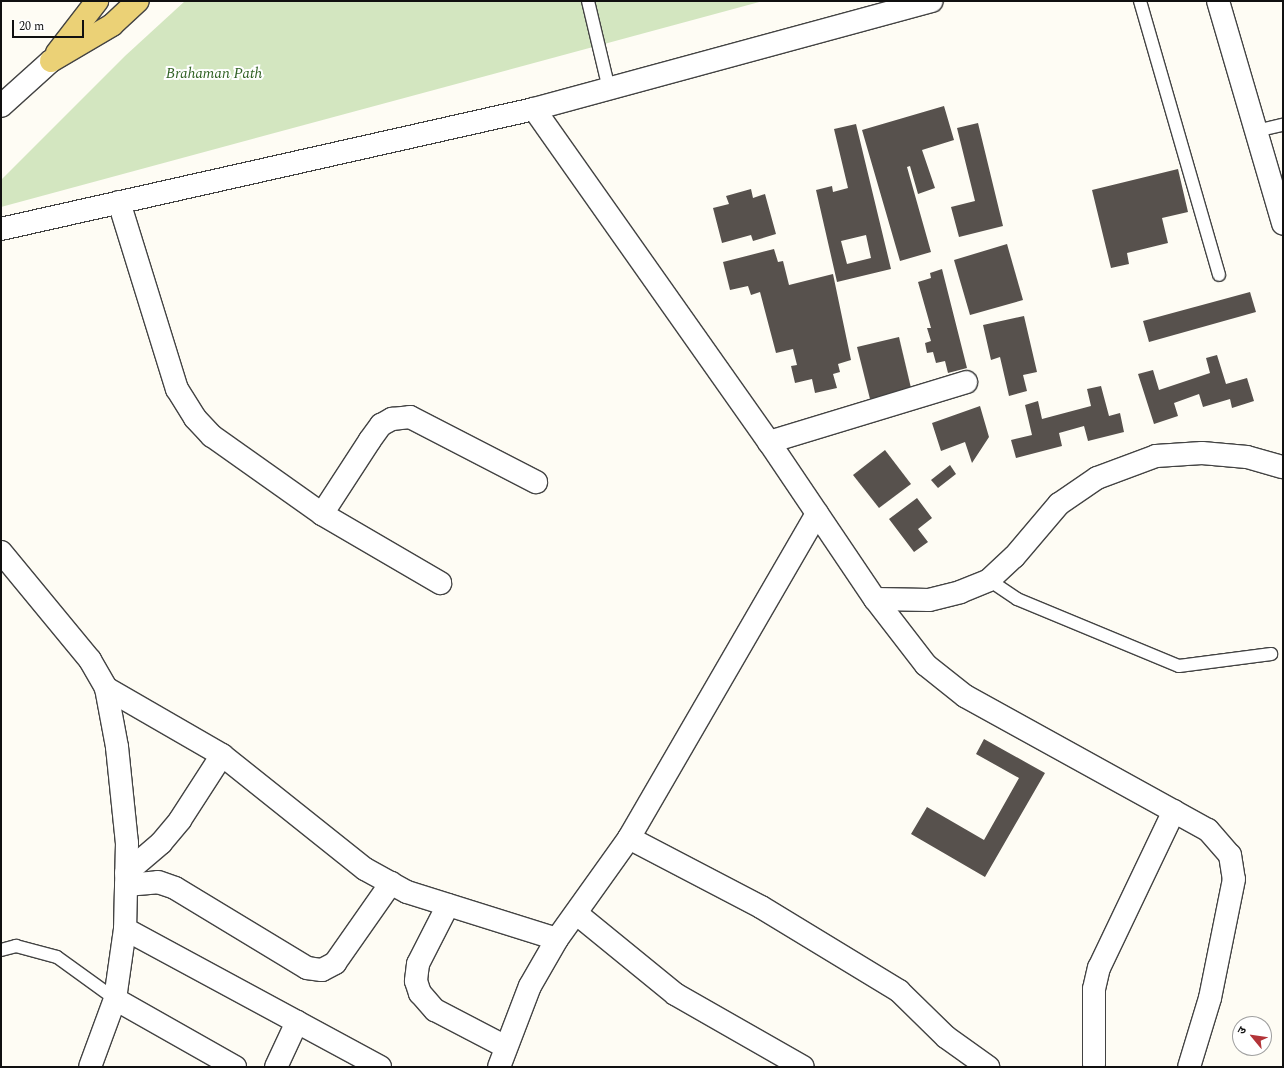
<!DOCTYPE html>
<html>
<head>
<meta charset="utf-8">
<style>
	body { margin:0 }
	#map { position:relative; width:1284px; height:1068px; overflow:hidden; background:#fefcf4; font-family:Spectral,"Noto Sans Devanagari",serif }
	div>[style] { position:absolute }
	[style*='--x'] { left:calc(var(--x)*1px); top:calc(var(--y)*1px); width:calc(var(--w)*1px); rotate:calc(var(--a)*1deg) }
	.green>* { inset:0; background:#d3e6c0 }
	.building>* { inset:0; background:#57514d }
	.roads { filter:drop-shadow(1px 0 #434343) drop-shadow(-1px 0 #434343) drop-shadow(0 1px #434343) drop-shadow(0 -1px #434343) }
	.lane>* { height:12px; margin:-6px; padding:0 6px; transform-origin:6px; border-radius:6px; background:#fff }
	.street>* { height:22px; margin:-11px; padding:0 11px; transform-origin:11px; border-radius:11px; background:#fff }
	.primary>* { height:22px; margin:-11px; padding:0 11px; transform-origin:11px; border-radius:11px; background:#ebd176 }
	span { translate:-50% -50%; white-space:nowrap; text-align:center; line-height:1.15; -webkit-text-stroke:4px #fff; paint-order:stroke }
	.park-label { font-size:15px; color:#316225; font-style:italic }
	.frame { position:absolute; inset:0; border:2px solid #101010; pointer-events:none }
	.north { position:absolute; left:1232px; top:1016px; width:40px; height:40px; box-sizing:border-box; background:#fff; border:1px solid #9f9f9f; border-radius:50%; rotate:299deg; font-size:11px; font-weight:700; line-height:16px; text-align:center; color:#101010 }
	.north::after { content:''; display:block; margin:auto; width:14px; height:18px; background:#b33438; clip-path:polygon(50% 0,100% 100%,50% 72%,0 100%) }
	.scale { position:absolute; left:12px; top:20px; width:72px; height:18px; box-sizing:border-box; border:2px solid #101010; border-top:0; padding-left:5px; font-size:12px; line-height:14px; white-space:nowrap; color:#101010; -webkit-text-stroke:3px #fff; paint-order:stroke }
</style>
</head>
<body>
<div id="map">
	<div class="green">
		<i style="clip-path:polygon(185px 1px,763px 1px,1px 207px,1px 180px,125px 56px)"></i>
	</div>
	<div class="building">
		<i style="clip-path:polygon(944px 106px,954px 140px,922px 150px,935px 188px,918px 194px,910px 166px,907px 167px,931px 252px,900px 261px,862px 130px)"></i>
		<i style="clip-path:polygon(978px 123px,1003px 226px,959px 237px,951px 207px,975px 201px,957px 128px)"></i>
		<i style="clip-path:polygon(evenodd,856px 124px,891px 269px,837px 282px,816px 190px,832px 186px,833px 192px,848px 188px,834px 129px,856px 124px,866px 235px,871px 258px,847px 264px,841px 241px,866px 235px)"></i>
		<i style="clip-path:polygon(1178px 169px,1188px 212px,1162px 218px,1168px 243px,1127px 253px,1129px 264px,1111px 268px,1092px 190px)"></i>
		<i style="clip-path:polygon(751px 189px,753px 198px,765px 194px,776px 234px,753px 241px,751px 235px,722px 243px,713px 208px,729px 204px,726px 196px)"></i>
		<i style="clip-path:polygon(1007px 244px,1023px 300px,970px 315px,954px 260px)"></i>
		<i style="clip-path:polygon(774px 249px,778px 262px,783px 261px,789px 285px,833px 274px,851px 360px,838px 364px,840px 372px,833px 374px,837px 388px,815px 393px,812px 379px,795px 383px,791px 366px,797px 365px,793px 349px,776px 353px,760px 292px,751px 295px,748px 286px,730px 290px,723px 262px)"></i>
		<i style="clip-path:polygon(942px 269px,967px 368px,948px 373px,945px 361px,936px 363px,933px 352px,927px 353px,925px 343px,931px 341px,927px 328px,931px 328px,918px 282px,931px 278px,930px 273px)"></i>
		<i style="clip-path:polygon(1250px 292px,1256px 312px,1149px 342px,1143px 321px)"></i>
		<i style="clip-path:polygon(1024px 316px,1037px 372px,1023px 375px,1027px 391px,1009px 396px,1000px 357px,991px 360px,983px 325px)"></i>
		<i style="clip-path:polygon(899px 337px,911px 388px,870px 399px,857px 347px)"></i>
		<i style="clip-path:polygon(1217px 355px,1226px 384px,1247px 378px,1254px 401px,1232px 408px,1230px 399px,1203px 407px,1199px 394px,1174px 403px,1178px 416px,1154px 424px,1138px 374px,1153px 370px,1159px 390px,1210px 373px,1206px 358px)"></i>
		<i style="clip-path:polygon(1101px 386px,1109px 416px,1120px 413px,1124px 432px,1088px 441px,1084px 426px,1059px 433px,1062px 446px,1016px 458px,1011px 440px,1032px 435px,1025px 405px,1038px 401px,1042px 419px,1091px 406px,1087px 389px)"></i>
		<i style="clip-path:polygon(980px 406px,989px 437px,972px 463px,965px 442px,941px 451px,932px 423px)"></i>
		<i style="clip-path:polygon(885px 450px,911px 484px,879px 508px,853px 475px)"></i>
		<i style="clip-path:polygon(950px 465px,956px 474px,938px 488px,931px 480px)"></i>
		<i style="clip-path:polygon(917px 498px,932px 518px,918px 529px,928px 542px,914px 552px,889px 519px)"></i>
		<i style="clip-path:polygon(984px 739px,1045px 773px,985px 877px,911px 834px,927px 807px,984px 840px,1019px 778px,976px 754px)"></i>
	</div>
	<div class="roads">
		<div class="lane">
			<i style="--x:588;--y:1;--w:90;--a:76.6"></i>
			<i style="--x:1140;--y:1;--w:285;--a:73.9"></i>
			<i style="--x:1256;--y:131;--w:28;--a:-13"></i>
			<i style="--x:989;--y:580;--w:34;--a:34"></i>
			<i style="--x:1017;--y:599;--w:175;--a:22.5"></i>
			<i style="--x:1179;--y:666;--w:93;--a:-7.4"></i>
			<i style="--x:1;--y:950;--w:16;--a:-15"></i>
			<i style="--x:16;--y:946;--w:42;--a:15"></i>
			<i style="--x:57;--y:957;--w:72;--a:35.9"></i>
		</div>
		<div class="street">
			<i style="--x:1218;--y:1;--w:232;--a:73.7"></i>
			<i style="--x:1;--y:106;--w:67;--a:-42"></i>
			<i style="--x:534;--y:109;--w:408;--a:54.8"></i>
			<i style="--x:769;--y:442;--w:189;--a:56"></i>
			<i style="--x:875;--y:599;--w:83;--a:52.3"></i>
			<i style="--x:926;--y:665;--w:50;--a:38.5"></i>
			<i style="--x:965;--y:696;--w:277;--a:28.9"></i>
			<i style="--x:1208;--y:830;--w:33;--a:49"></i>
			<i style="--x:1230;--y:855;--w:24;--a:81"></i>
			<i style="--x:1234;--y:879;--w:121;--a:101.4"></i>
			<i style="--x:1210;--y:998;--w:72;--a:106.9"></i>
			<i style="--x:119;--y:202;--w:196;--a:72.8"></i>
			<i style="--x:177;--y:389;--w:34;--a:58"></i>
			<i style="--x:195;--y:418;--w:25;--a:47"></i>
			<i style="--x:212;--y:436;--w:135;--a:35.3"></i>
			<i style="--x:322;--y:514;--w:137;--a:30.3"></i>
			<i style="--x:1;--y:229;--w:546;--a:-12.69"></i>
			<i style="--x:534;--y:109;--w:412;--a:-15.2"></i>
			<i style="--x:769;--y:442;--w:206;--a:-16.9"></i>
			<i style="--x:322;--y:514;--w:88;--a:-57"></i>
			<i style="--x:370;--y:440;--w:19;--a:-54"></i>
			<i style="--x:381;--y:425;--w:13;--a:-29"></i>
			<i style="--x:392;--y:419;--w:18;--a:-6"></i>
			<i style="--x:410;--y:417;--w:142;--a:27.3"></i>
			<i style="--x:1;--y:552;--w:140;--a:50.5"></i>
			<i style="--x:90;--y:660;--w:32;--a:60"></i>
			<i style="--x:106;--y:688;--w:60;--a:79.4"></i>
			<i style="--x:117;--y:747;--w:97;--a:84.1"></i>
			<i style="--x:127;--y:843;--w:86;--a:91.3"></i>
			<i style="--x:125;--y:929;--w:71;--a:98.1"></i>
			<i style="--x:115;--y:999;--w:72;--a:110.2"></i>
			<i style="--x:875;--y:599;--w:54;--a:1.1"></i>
			<i style="--x:929;--y:600;--w:32;--a:-14"></i>
			<i style="--x:960;--y:592;--w:31;--a:-22"></i>
			<i style="--x:989;--y:580;--w:34;--a:-43"></i>
			<i style="--x:1014;--y:557;--w:70;--a:-49.7"></i>
			<i style="--x:1059;--y:504;--w:46;--a:-34.4"></i>
			<i style="--x:1097;--y:478;--w:63;--a:-20.4"></i>
			<i style="--x:1156;--y:456;--w:46;--a:-3.7"></i>
			<i style="--x:1202;--y:453;--w:45;--a:5.1"></i>
			<i style="--x:1247;--y:457;--w:37;--a:16"></i>
			<i style="--x:106;--y:688;--w:134;--a:30"></i>
			<i style="--x:222;--y:755;--w:183;--a:38.6"></i>
			<i style="--x:365;--y:869;--w:48;--a:28.7"></i>
			<i style="--x:407;--y:892;--w:157;--a:17.4"></i>
			<i style="--x:629;--y:838;--w:149;--a:27.6"></i>
			<i style="--x:761;--y:907;--w:162;--a:31.3"></i>
			<i style="--x:899;--y:991;--w:66;--a:44.4"></i>
			<i style="--x:946;--y:1037;--w:52;--a:35.5"></i>
			<i style="--x:126;--y:873;--w:46;--a:-40.6"></i>
			<i style="--x:161;--y:843;--w:30;--a:-50"></i>
			<i style="--x:180;--y:820;--w:77;--a:-57.1"></i>
			<i style="--x:126;--y:885;--w:32;--a:-5"></i>
			<i style="--x:158;--y:882;--w:18;--a:19"></i>
			<i style="--x:175;--y:888;--w:154;--a:31.2"></i>
			<i style="--x:307;--y:968;--w:15;--a:8"></i>
			<i style="--x:322;--y:970;--w:15;--a:-28"></i>
			<i style="--x:335;--y:963;--w:98;--a:-55"></i>
			<i style="--x:448;--y:905;--w:66;--a:117"></i>
			<i style="--x:418;--y:964;--w:17;--a:97"></i>
			<i style="--x:416;--y:981;--w:13;--a:72"></i>
			<i style="--x:420;--y:993;--w:23;--a:49"></i>
			<i style="--x:435;--y:1010;--w:80;--a:27.5"></i>
			<i style="--x:577;--y:914;--w:127;--a:39.2"></i>
			<i style="--x:675;--y:994;--w:147;--a:29.7"></i>
			<i style="--x:125;--y:929;--w:290;--a:28.4"></i>
			<i style="--x:115;--y:999;--w:138;--a:29.5"></i>
			<i style="--x:1094;--y:1064;--w:75;--a:-90"></i>
			<i style="--x:1094;--y:989;--w:22;--a:-77"></i>
			<i style="--x:1099;--y:968;--w:174;--a:-64.5"></i>
			<i style="--x:276;--y:1067;--w:50;--a:-65"></i>
			<i style="--x:499;--y:1067;--w:87;--a:-69.1"></i>
			<i style="--x:530;--y:986;--w:54;--a:-60.1"></i>
			<i style="--x:557;--y:939;--w:124;--a:-54.5"></i>
			<i style="--x:629;--y:838;--w:375;--a:-59.9"></i>
		</div>
		<div class="primary">
			<i style="--x:57;--y:53;--w:66;--a:-52.4"></i>
			<i style="--x:51;--y:61;--w:71;--a:-30.5"></i>
			<i style="--x:112;--y:25;--w:35;--a:-43"></i>
		</div>
	</div>
	<div class="park-label">
		<span style="left:214px;top:74px">Brahaman Path</span>
	</div>
	<div class="frame"></div>
	<div class="north">उ</div>
	<div class="scale">20 m</div>
</div>
</body>
</html>
